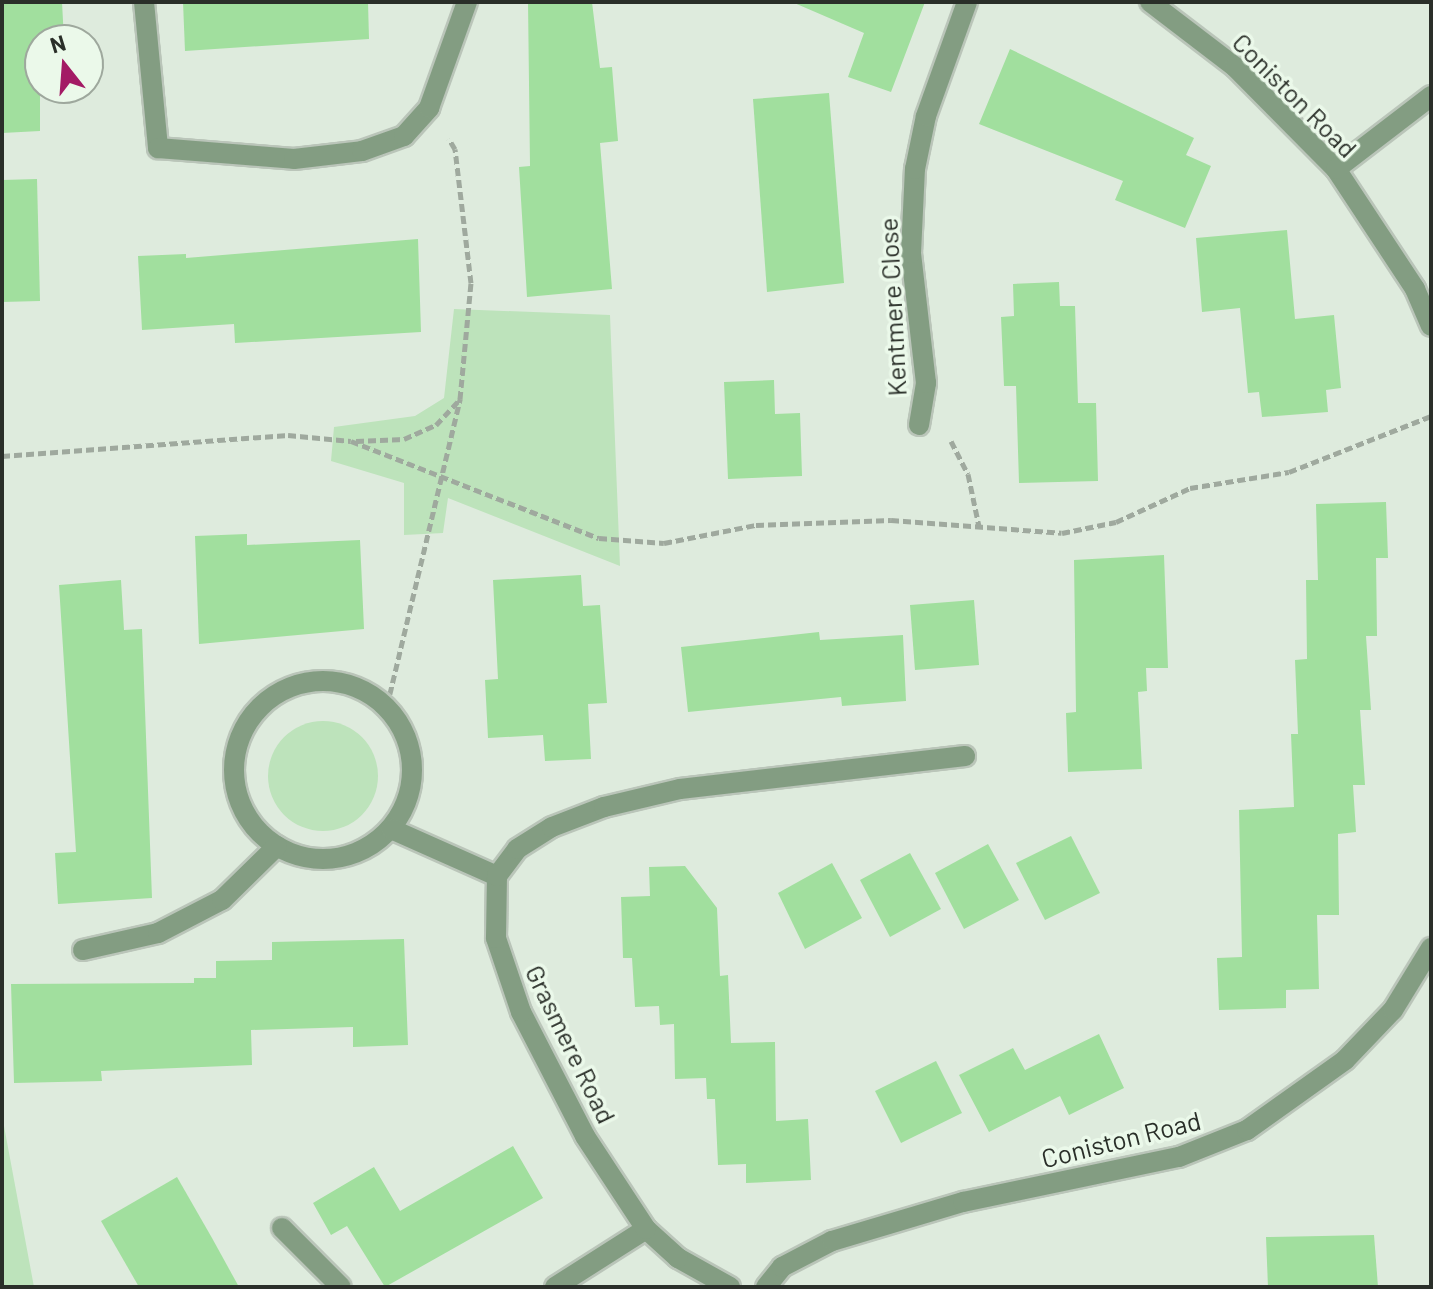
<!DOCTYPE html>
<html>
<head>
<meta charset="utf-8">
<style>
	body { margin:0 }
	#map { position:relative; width:1433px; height:1289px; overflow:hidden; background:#deebdd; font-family:Barlow,sans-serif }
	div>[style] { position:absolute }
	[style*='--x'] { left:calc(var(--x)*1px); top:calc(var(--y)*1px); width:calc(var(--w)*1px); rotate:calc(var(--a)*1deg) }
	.green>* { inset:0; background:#bde3bb }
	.round { border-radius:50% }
	.building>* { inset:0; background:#a1df9e }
	.path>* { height:5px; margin-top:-2.5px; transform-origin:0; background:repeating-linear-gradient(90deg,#9fa99e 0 8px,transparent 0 12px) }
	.roads { filter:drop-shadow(2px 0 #bac5b9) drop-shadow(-2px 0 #bac5b9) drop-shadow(0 2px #bac5b9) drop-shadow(0 -2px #bac5b9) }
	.minor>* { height:20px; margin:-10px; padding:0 10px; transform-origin:10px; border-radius:10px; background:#839d82 }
	.minor>.ring { margin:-10px; padding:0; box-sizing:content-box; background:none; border:20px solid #839d82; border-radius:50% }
	span { translate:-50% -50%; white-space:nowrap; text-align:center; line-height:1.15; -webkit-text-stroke:7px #ebf9ea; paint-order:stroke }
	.street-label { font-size:26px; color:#2a2f29 }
	.frame { position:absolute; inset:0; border:4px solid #2a2f29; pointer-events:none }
	.north { position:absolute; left:24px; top:24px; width:80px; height:80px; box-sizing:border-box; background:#ebf9ea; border:2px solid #9ea89d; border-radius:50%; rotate:343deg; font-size:22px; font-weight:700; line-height:32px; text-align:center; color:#2a2f29 }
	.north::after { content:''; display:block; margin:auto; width:28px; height:36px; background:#a31b65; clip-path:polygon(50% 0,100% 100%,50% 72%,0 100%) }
</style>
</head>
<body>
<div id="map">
	<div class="green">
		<i style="clip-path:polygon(454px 309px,610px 315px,620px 566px,448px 498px,443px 533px,404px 535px,404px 483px,331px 461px,334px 427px,415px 416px,444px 398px)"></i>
		<i class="round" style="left:268px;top:721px;width:110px;height:110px"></i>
		<i style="clip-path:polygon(2px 1064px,4px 1126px,34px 1287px,2px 1287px)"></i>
	</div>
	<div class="building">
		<i style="clip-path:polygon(3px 2px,62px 2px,64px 40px,40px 40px,40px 131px,2px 133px)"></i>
		<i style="clip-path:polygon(183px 2px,368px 2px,369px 39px,185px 51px)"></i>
		<i style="clip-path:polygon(528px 2px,592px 2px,600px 68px,612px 67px,618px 141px,600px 143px,612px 289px,527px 297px,519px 167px,530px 166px)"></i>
		<i style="clip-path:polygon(792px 2px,925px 2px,891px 92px,848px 77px,864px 33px)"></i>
		<i style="clip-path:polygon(1010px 49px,1194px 138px,1186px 155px,1211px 166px,1185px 228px,1115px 200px,1123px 181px,979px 124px)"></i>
		<i style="clip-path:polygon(829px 93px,844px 283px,767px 292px,753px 99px)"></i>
		<i style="clip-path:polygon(37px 179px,40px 301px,2px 302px,2px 180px)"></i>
		<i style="clip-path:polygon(1287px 230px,1295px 319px,1334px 315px,1341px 388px,1326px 390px,1328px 412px,1262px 417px,1259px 392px,1248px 393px,1240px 308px,1202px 312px,1196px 238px)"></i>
		<i style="clip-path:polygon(418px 239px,421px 332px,235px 343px,234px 324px,142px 330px,138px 256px,186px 254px,186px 258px)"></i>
		<i style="clip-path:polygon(1059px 282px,1060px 306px,1075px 306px,1078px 403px,1096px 403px,1098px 481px,1019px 483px,1016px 386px,1004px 386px,1001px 317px,1014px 316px,1013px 284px)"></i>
		<i style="clip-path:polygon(774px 380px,775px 414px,800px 413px,802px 476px,728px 479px,724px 382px)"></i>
		<i style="clip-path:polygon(1386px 502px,1388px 558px,1376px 558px,1377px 636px,1366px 636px,1371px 710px,1360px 710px,1365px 785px,1353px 785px,1356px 832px,1338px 834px,1339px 915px,1317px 915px,1319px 989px,1286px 990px,1286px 1008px,1219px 1010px,1217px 958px,1242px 957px,1239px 810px,1294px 807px,1291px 734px,1298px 734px,1295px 660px,1307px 659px,1306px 580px,1318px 580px,1316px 504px)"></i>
		<i style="clip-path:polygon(247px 534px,247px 545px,360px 540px,364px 629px,199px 644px,195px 536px)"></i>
		<i style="clip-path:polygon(1164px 555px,1168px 668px,1146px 668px,1147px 691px,1138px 692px,1142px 769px,1068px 772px,1066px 713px,1076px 712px,1074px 560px)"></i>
		<i style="clip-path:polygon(581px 575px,583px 606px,600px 605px,607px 703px,588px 704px,591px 759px,545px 761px,543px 735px,488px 738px,485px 680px,498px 679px,493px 580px)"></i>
		<i style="clip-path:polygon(121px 580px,124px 630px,142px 629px,152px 898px,58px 904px,55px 853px,76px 852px,59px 585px)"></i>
		<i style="clip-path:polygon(974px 600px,979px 665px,915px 670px,910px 605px)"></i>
		<i style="clip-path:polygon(819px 632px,820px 640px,903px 635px,906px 701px,842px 706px,841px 697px,688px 712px,681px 647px)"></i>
		<i style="clip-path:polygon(1071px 836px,1100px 893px,1045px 920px,1016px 863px)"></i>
		<i style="clip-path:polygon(988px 844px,1019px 900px,964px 929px,935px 873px)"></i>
		<i style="clip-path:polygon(910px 853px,941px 909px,890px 937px,860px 880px)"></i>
		<i style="clip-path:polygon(832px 863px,862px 918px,805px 949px,778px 893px)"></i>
		<i style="clip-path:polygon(685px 866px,717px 908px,720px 976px,728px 975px,731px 1043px,775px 1042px,776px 1121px,808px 1119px,811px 1180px,746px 1183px,746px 1164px,718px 1165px,715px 1099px,707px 1099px,706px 1078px,675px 1079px,674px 1024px,660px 1025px,659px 1006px,635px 1007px,632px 958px,623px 958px,621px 897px,650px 896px,649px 867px)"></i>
		<i style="clip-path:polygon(404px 939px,408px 1045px,353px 1047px,353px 1027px,251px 1030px,252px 1065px,101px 1071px,102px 1081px,14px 1083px,11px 984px,194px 983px,194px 978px,216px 978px,216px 961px,272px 960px,272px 942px)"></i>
		<i style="clip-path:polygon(1099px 1034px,1124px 1088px,1069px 1115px,1060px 1096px,989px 1132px,959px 1075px,1013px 1048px,1025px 1070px)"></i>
		<i style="clip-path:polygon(936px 1061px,962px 1113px,901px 1143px,875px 1091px)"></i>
		<i style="clip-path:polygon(513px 1146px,543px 1198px,385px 1287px,347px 1226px,331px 1235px,313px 1203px,374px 1167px,400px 1211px)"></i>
		<i style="clip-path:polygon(177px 1177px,212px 1238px,239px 1287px,139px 1287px,101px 1221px)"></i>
		<i style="clip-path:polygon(1374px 1235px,1378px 1287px,1268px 1287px,1266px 1237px)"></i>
	</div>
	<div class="path">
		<i style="--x:356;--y:441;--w:48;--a:-2.4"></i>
		<i style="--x:404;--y:439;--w:35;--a:-24"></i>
		<i style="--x:436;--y:425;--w:35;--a:-47"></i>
		<i style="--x:951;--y:441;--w:37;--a:63"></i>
		<i style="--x:968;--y:474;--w:53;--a:78.1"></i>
		<i style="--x:2;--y:456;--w:287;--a:-4.2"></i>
		<i style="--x:288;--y:435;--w:63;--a:5.4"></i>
		<i style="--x:351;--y:441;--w:266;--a:21.4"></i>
		<i style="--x:599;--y:538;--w:65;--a:4.4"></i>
		<i style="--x:664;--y:543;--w:94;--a:-11.1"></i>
		<i style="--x:756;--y:525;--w:135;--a:-2.1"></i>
		<i style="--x:891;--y:520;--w:171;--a:4.3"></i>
		<i style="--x:1062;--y:533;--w:55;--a:-11.5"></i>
		<i style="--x:1116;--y:522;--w:81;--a:-24.7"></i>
		<i style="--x:1190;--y:488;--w:100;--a:-9.2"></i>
		<i style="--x:1289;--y:472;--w:153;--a:-21.5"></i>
		<i style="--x:387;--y:706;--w:316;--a:-76.6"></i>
		<i style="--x:460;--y:399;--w:117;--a:-84.6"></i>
		<i style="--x:471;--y:283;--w:135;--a:-96.8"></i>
		<i style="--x:455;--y:149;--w:12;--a:-121"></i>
	</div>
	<div class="roads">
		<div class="minor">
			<i style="--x:144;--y:2;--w:147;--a:84.5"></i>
			<i style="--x:158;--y:148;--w:136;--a:4.6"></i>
			<i style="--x:294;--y:159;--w:68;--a:-6.7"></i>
			<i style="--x:362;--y:151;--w:45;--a:-19.7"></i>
			<i style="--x:404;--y:136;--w:38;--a:-48"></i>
			<i style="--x:429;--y:108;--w:113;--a:-70.3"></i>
			<i style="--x:1150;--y:2;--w:107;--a:37.4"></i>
			<i style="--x:1235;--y:67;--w:144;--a:45.3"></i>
			<i style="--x:1336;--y:169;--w:144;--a:56.6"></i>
			<i style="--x:1415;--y:289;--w:40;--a:66.6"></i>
			<i style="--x:1336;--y:169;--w:120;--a:-37.5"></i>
			<i style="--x:919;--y:425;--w:43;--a:-80.5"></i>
			<i style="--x:926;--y:383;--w:131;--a:-96.6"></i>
			<i style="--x:911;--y:253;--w:84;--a:-87.3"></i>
			<i style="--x:915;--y:169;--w:54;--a:-78.3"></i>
			<i style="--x:926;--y:116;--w:121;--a:-70.2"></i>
			<i class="ring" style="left:234px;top:681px;width:158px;height:158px"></i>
			<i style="--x:391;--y:829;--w:116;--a:23.9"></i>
			<i style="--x:83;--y:950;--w:77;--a:-12.8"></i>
			<i style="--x:158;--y:933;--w:72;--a:-27.3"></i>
			<i style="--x:222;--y:900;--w:77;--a:-44.5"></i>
			<i style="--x:282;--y:1228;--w:83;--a:45"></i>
			<i style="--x:555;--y:1287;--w:108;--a:-32.5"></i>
			<i style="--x:730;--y:1287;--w:60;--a:-150.9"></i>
			<i style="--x:678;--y:1258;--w:43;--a:-137.8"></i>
			<i style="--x:646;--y:1229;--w:111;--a:-123.3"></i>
			<i style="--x:585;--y:1136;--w:140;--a:-117.3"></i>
			<i style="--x:521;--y:1012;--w:78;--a:-108.7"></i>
			<i style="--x:496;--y:938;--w:62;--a:-89.1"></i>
			<i style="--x:497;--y:876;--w:34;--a:-53"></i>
			<i style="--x:517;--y:849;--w:41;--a:-32.2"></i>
			<i style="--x:552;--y:827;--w:56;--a:-21"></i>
			<i style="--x:604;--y:807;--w:78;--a:-13.3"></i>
			<i style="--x:680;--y:789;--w:287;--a:-6.6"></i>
			<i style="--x:766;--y:1287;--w:26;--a:-51"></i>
			<i style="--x:782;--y:1267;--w:56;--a:-27.5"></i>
			<i style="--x:832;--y:1241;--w:137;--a:-16.6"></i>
			<i style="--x:963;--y:1202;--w:221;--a:-11.8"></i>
			<i style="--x:1179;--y:1157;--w:73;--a:-21.7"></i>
			<i style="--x:1247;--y:1130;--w:120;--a:-35.5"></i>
			<i style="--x:1345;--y:1060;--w:69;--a:-46.2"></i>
			<i style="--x:1393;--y:1010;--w:73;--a:-58.5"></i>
		</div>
	</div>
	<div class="street-label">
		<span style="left:1295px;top:95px;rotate:45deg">Coniston Road</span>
		<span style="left:892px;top:307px;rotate:-93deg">Kentmere Close</span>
		<span style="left:571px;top:1044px;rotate:64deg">Grasmere Road</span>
		<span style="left:1121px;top:1139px;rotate:-14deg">Coniston Road</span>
	</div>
	<div class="frame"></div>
	<div class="north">N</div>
</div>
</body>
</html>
